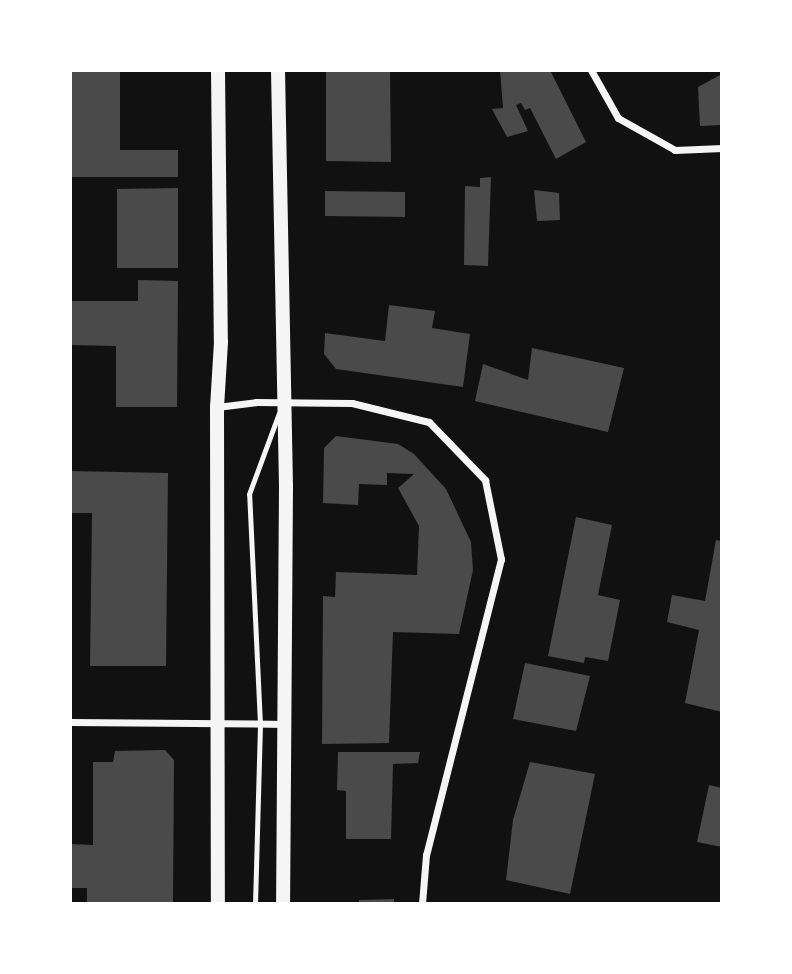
<!DOCTYPE html>
<html>
<head>
<meta charset="utf-8">
<style>
	body { margin:0 }
	#map { position:relative; width:792px; height:974px; overflow:hidden; background:#111; font-family:"Fira Sans Condensed",sans-serif }
	div>[style] { position:absolute }
	[style*='--x'] { left:calc(var(--x)*1px); top:calc(var(--y)*1px); width:calc(var(--w)*1px); rotate:calc(var(--a)*1deg) }
	.building>* { inset:0; background:#4a4a4a }
	.service>* { height:5px; margin:-2.5px; padding:0 2.5px; transform-origin:2.5px; border-radius:2.5px; background:#f5f5f5 }
	.minor>* { height:7px; margin:-3.5px; padding:0 3.5px; transform-origin:3.5px; border-radius:3.5px; background:#f5f5f5 }
	.secondary>* { height:14px; margin:-7px; padding:0 7px; transform-origin:7px; border-radius:7px; background:#f5f5f5 }
	span { translate:-50% -50%; white-space:nowrap; text-align:center; line-height:1.15; -webkit-text-stroke:6px #fff; paint-order:stroke }
	.frame { position:absolute; inset:0; border:72px solid #fff; pointer-events:none }
</style>
</head>
<body>
<div id="map">
	<div class="building">
		<i style="clip-path:polygon(70px 70px,120px 70px,120px 150px,178px 150px,178px 177px,70px 177px)"></i>
		<i style="clip-path:polygon(326px 70px,390px 70px,391px 162px,326px 161px)"></i>
		<i style="clip-path:polygon(500px 70px,550px 70px,586px 142px,556px 159px,530px 108px,525px 110px,521px 103px,516px 105px,528px 131px,507px 137px,492px 109px,503px 108px)"></i>
		<i style="clip-path:polygon(722px 74px,722px 125px,700px 126px,698px 87px)"></i>
		<i style="clip-path:polygon(491px 177px,488px 266px,464px 265px,465px 186px,480px 187px,480px 178px)"></i>
		<i style="clip-path:polygon(178px 188px,178px 268px,117px 268px,117px 189px)"></i>
		<i style="clip-path:polygon(534px 190px,559px 193px,560px 220px,537px 221px)"></i>
		<i style="clip-path:polygon(325px 191px,405px 192px,405px 217px,325px 216px)"></i>
		<i style="clip-path:polygon(138px 280px,178px 281px,177px 407px,116px 407px,116px 346px,70px 345px,70px 301px,138px 301px)"></i>
		<i style="clip-path:polygon(389px 305px,435px 311px,432px 328px,470px 334px,463px 387px,336px 369px,324px 354px,325px 333px,385px 341px)"></i>
		<i style="clip-path:polygon(532px 348px,624px 368px,608px 432px,475px 401px,483px 364px,528px 380px)"></i>
		<i style="clip-path:polygon(336px 436px,398px 444px,414px 454px,446px 489px,471px 542px,473px 570px,459px 634px,393px 632px,389px 743px,322px 744px,323px 596px,335px 597px,336px 572px,417px 575px,419px 526px,398px 488px,414px 474px,387px 473px,387px 485px,359px 484px,358px 505px,323px 503px,324px 448px)"></i>
		<i style="clip-path:polygon(70px 471px,168px 473px,166px 666px,90px 666px,92px 513px,70px 513px)"></i>
		<i style="clip-path:polygon(576px 517px,612px 525px,598px 595px,620px 600px,608px 661px,585px 657px,584px 663px,548px 656px)"></i>
		<i style="clip-path:polygon(716px 540px,722px 541px,722px 712px,685px 703px,699px 630px,667px 622px,672px 595px,705px 601px)"></i>
		<i style="clip-path:polygon(525px 663px,590px 676px,576px 731px,513px 719px)"></i>
		<i style="clip-path:polygon(165px 750px,174px 760px,173px 904px,87px 904px,87px 888px,70px 888px,70px 844px,93px 845px,93px 762px,113px 762px,115px 751px)"></i>
		<i style="clip-path:polygon(338px 752px,420px 752px,418px 763px,393px 764px,391px 839px,346px 839px,346px 791px,337px 790px)"></i>
		<i style="clip-path:polygon(530px 762px,595px 774px,570px 894px,506px 880px,513px 820px)"></i>
		<i style="clip-path:polygon(709px 785px,722px 788px,722px 847px,697px 842px)"></i>
		<i style="clip-path:polygon(394px 899px,394px 904px,359px 904px,359px 900px)"></i>
	</div>
	<div class="service">
		<i style="--x:255;--y:904;--w:180;--a:-88.4"></i>
		<i style="--x:260;--y:724;--w:230;--a:-92.7"></i>
		<i style="--x:249;--y:494;--w:86;--a:-69.7"></i>
	</div>
	<div class="minor">
		<i style="--x:591;--y:70;--w:55;--a:60.6"></i>
		<i style="--x:618;--y:118;--w:65;--a:29.3"></i>
		<i style="--x:675;--y:150;--w:47;--a:-2.4"></i>
		<i style="--x:217;--y:407;--w:39;--a:-7"></i>
		<i style="--x:256;--y:402;--w:96;--a:0.6"></i>
		<i style="--x:352;--y:403;--w:79;--a:13.9"></i>
		<i style="--x:429;--y:422;--w:81;--a:46"></i>
		<i style="--x:485;--y:480;--w:81;--a:78.6"></i>
		<i style="--x:501;--y:559;--w:305;--a:104.2"></i>
		<i style="--x:426;--y:855;--w:49;--a:94.7"></i>
		<i style="--x:70;--y:722;--w:216;--a:0.5"></i>
	</div>
	<div class="secondary">
		<i style="--x:218;--y:70;--w:272;--a:89.4"></i>
		<i style="--x:221;--y:342;--w:65;--a:93.5"></i>
		<i style="--x:217;--y:407;--w:497;--a:89.9"></i>
		<i style="--x:278;--y:70;--w:416;--a:88.9"></i>
		<i style="--x:286;--y:486;--w:418;--a:90.4"></i>
	</div>
	<div class="frame"></div>
</div>
</body>
</html>
